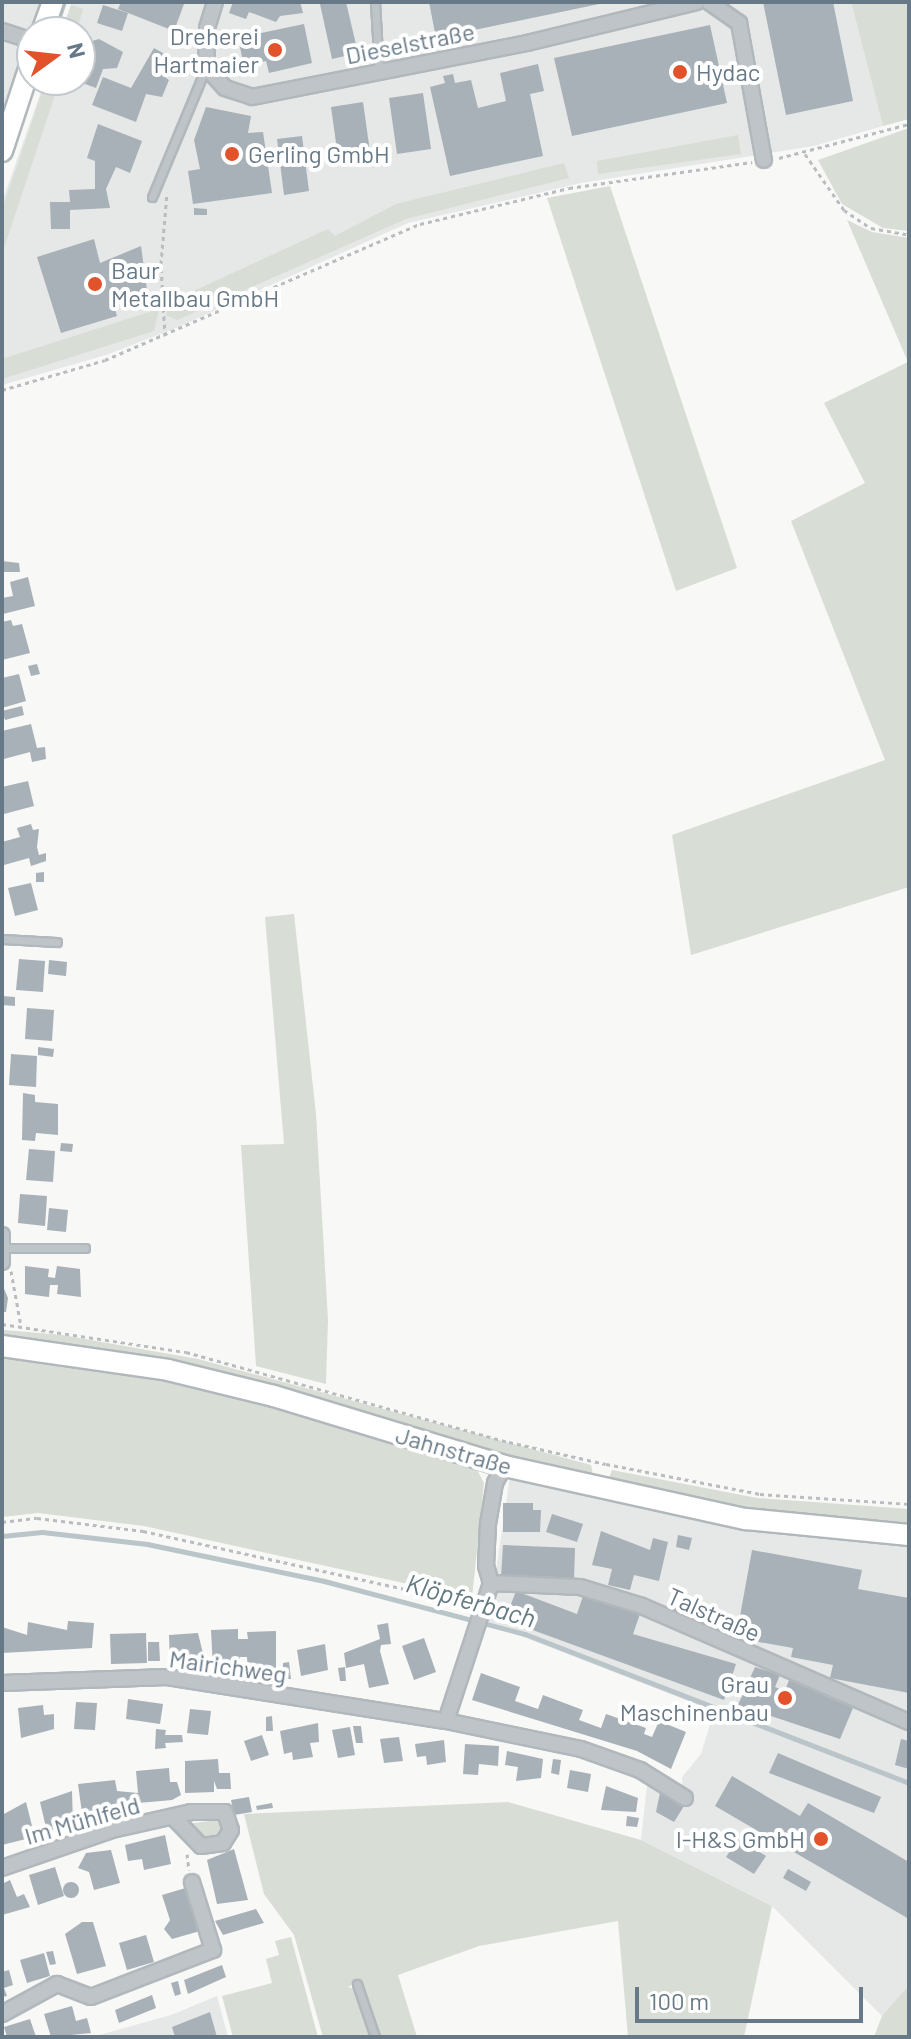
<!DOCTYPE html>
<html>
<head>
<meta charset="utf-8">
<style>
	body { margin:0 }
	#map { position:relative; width:911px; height:2039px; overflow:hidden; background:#f8f8f6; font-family:Barlow,sans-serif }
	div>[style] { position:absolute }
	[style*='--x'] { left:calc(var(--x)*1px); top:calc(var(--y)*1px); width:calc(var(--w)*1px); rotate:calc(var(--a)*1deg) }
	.built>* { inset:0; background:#e6e7e7 }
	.green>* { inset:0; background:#d8ddd5 }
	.stream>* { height:5px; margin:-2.5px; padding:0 2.5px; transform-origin:2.5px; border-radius:2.5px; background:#b9c5c9 }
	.building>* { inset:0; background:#a8b1b7 }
	.round { border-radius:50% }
	.path>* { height:3px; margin-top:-1.5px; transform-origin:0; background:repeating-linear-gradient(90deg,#b9bdc0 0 4px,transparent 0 8px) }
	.roads { filter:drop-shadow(2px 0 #b1b8bc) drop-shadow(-2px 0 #b1b8bc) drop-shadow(0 2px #b1b8bc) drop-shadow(0 -2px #b1b8bc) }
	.lane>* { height:7px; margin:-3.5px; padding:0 3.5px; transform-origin:3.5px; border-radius:3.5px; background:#bfc4c8 }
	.street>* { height:14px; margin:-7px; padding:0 7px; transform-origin:7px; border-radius:7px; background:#bfc4c8 }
	.secondary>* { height:20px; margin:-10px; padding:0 10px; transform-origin:10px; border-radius:10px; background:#fff }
	.dots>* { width:22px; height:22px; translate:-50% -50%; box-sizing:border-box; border:4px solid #fff; border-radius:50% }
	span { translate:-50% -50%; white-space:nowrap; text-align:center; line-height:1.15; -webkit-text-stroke:8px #fff; paint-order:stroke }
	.poi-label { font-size:24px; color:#677986 }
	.right { translate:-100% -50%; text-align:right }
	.left { translate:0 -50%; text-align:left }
	.street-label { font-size:24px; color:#677986 }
	.water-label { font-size:26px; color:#637a82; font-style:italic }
	.frame { position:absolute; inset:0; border:4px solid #677986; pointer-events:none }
	.north { position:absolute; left:16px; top:16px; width:80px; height:80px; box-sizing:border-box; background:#fff; border:2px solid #c2c9cf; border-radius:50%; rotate:75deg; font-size:22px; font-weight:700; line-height:32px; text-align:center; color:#677986 }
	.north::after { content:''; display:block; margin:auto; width:28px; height:36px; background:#e2522b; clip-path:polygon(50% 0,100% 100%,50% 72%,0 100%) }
	.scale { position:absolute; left:635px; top:1987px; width:228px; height:36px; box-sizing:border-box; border:4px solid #677986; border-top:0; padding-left:10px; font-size:24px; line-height:28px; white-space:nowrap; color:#677986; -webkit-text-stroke:6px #fff; paint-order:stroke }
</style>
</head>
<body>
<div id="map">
	<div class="built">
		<i style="clip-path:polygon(2px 2px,47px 2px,2px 124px)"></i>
		<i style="clip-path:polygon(72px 2px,851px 2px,883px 126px,814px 146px,581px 183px,408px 223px,176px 328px,106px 355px,2px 385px,2px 202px,45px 80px,80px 80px,80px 32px,61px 32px)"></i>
		<i style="clip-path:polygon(510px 1476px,909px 1544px,909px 1985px,882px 2016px,772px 1906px,641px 1840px,647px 1785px,683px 1805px,682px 1777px,701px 1754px,714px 1711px,482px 1621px,495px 1578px)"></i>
		<i style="clip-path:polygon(217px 1996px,228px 2037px,92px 2037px,171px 2015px)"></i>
	</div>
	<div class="green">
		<i style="clip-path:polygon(851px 2px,909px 2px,909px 119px,883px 126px)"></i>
		<i style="clip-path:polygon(71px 5px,83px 9px,76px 32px,62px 32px)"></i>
		<i style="clip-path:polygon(46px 80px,60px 80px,2px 254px,2px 210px)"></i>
		<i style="clip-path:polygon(909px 128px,909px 231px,883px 228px,842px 204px,818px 160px)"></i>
		<i style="clip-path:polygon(738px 135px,741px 154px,598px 174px,597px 161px)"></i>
		<i style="clip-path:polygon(564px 163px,569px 178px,406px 219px,177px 320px,166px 315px,170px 302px,328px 229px,335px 236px,396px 204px)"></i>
		<i style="clip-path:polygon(610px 186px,737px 568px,676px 591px,547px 198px)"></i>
		<i style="clip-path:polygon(847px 220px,872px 232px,909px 238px,909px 887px,691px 955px,672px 835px,885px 760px,791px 521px,865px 483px,824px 403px,908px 362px)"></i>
		<i style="clip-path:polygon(159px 309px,154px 331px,2px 379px,2px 359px)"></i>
		<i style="clip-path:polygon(294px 914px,316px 1114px,328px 1320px,326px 1384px,256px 1366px,241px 1145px,284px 1144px,265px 917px)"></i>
		<i style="clip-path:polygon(4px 1330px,62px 1335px,198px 1359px,591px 1465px,593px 1475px,588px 1479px,510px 1458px,217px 1372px,105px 1349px,2px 1340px)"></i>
		<i style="clip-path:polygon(2px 1352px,162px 1377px,474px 1464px,484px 1483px,472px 1598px,144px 1526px,38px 1513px,2px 1517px)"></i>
		<i style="clip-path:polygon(612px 1470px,757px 1498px,909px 1509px,909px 1528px,761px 1513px,608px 1481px)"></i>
		<i style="clip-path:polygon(508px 1802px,641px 1840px,772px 1906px,744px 2037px,628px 2037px,618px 1921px,479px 1946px,398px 1975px,417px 2037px,377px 2037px,361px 1980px,348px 1987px,354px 1989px,373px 2037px,323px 2037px,294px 1935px,264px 1894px,244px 1814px)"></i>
		<i style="clip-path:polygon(218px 1820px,222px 1831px,208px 1839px,186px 1824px)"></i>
		<i style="clip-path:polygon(291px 1937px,318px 2037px,233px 2037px,222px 1996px,272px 1983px,266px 1959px,279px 1955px,275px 1941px)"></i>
		<i style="clip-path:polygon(909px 1985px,909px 2037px,874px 2037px,882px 2016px)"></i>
	</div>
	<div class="stream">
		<i style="--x:54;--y:32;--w:32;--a:-72"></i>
		<i style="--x:2;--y:1536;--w:40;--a:-5.7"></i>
		<i style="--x:42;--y:1532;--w:106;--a:6.5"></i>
		<i style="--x:147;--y:1544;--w:181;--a:11.8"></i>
		<i style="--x:324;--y:1581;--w:208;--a:14.8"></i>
		<i style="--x:525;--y:1634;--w:412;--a:21.2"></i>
	</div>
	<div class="building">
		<i style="clip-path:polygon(121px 2px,179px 2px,184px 4px,174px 31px,118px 9px)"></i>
		<i style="clip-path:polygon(233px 2px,300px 2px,303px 13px,280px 16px,276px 22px,249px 12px,246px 19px,229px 13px)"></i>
		<i style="clip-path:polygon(346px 2px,358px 53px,332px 59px,320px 4px)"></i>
		<i style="clip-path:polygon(429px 2px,604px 2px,604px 3px,436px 38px)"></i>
		<i style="clip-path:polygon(763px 2px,833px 2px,853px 101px,786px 115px)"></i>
		<i style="clip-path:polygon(103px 5px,128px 13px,122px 31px,97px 23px)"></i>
		<i style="clip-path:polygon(304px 24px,312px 63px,269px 73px,266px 61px,244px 66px,238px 38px)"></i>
		<i style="clip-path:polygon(710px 25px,727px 103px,572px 136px,554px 58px)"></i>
		<i style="clip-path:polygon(99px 39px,123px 52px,117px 68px,103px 69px,96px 88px,74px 80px,80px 80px,92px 41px)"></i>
		<i style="clip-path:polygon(154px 48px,170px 57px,162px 75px,169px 80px,162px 97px,146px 94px,136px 122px,92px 105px,103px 77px,131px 88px)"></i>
		<i style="clip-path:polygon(538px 64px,544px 91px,530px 94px,543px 156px,450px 176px,430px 87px,445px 83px,443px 76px,453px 74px,455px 83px,471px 80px,478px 108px,506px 101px,500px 73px)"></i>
		<i style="clip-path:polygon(423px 93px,431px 149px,397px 154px,389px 98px)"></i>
		<i style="clip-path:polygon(363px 102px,371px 159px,339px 164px,331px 107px)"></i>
		<i style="clip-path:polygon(206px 107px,251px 116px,248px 133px,263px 132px,272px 193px,193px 204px,188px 171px,200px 169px,194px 140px)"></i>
		<i style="clip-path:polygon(98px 124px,142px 141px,130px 173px,116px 167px,106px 189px,110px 208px,70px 210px,70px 229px,51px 229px,50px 202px,70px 202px,69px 190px,95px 189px,95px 161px,87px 158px)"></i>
		<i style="clip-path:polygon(302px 136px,309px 191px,284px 195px,277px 139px)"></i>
		<i style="clip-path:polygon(194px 208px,207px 209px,207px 215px,194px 215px)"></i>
		<i style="clip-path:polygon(94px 239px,100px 263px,141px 246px,147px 290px,113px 302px,117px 316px,61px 333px,37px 257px)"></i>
		<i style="clip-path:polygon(2px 561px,19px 563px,20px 572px,2px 572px)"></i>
		<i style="clip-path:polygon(28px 577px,35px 606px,3px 614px,2px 598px,13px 596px,10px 582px)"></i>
		<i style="clip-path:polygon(11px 620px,13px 626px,22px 624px,30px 653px,2px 660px,2px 622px)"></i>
		<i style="clip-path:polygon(37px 664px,40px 674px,31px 676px,28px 666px)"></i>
		<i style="clip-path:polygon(19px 674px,26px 701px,2px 708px,2px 678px)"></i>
		<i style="clip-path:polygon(22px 706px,24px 715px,5px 720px,2px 711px)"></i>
		<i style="clip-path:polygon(31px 724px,37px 748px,45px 747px,46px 759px,32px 762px,30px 752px,4px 759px,2px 731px)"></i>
		<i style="clip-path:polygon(28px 781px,34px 806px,4px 814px,2px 787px)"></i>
		<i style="clip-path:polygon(31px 824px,33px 830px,39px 829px,37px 847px,39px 855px,46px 853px,46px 861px,31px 866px,29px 858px,4px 865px,2px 842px,20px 837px,17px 828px)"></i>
		<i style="clip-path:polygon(44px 872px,44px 882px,36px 882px,36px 873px)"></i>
		<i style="clip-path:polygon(31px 883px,38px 910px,15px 916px,8px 888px)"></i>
		<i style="clip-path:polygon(19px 959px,45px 961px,43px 992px,16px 990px)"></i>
		<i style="clip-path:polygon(49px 960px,67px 962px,66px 976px,48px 974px)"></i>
		<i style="clip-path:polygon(2px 996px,15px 997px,15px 1006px,2px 1005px)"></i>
		<i style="clip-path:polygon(27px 1008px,54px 1010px,52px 1041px,25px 1039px)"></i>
		<i style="clip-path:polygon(38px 1047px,54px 1049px,53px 1057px,38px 1055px)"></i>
		<i style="clip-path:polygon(11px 1054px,37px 1056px,36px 1087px,9px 1085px)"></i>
		<i style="clip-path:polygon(23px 1093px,35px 1095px,35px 1102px,58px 1104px,58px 1135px,36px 1133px,35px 1141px,22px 1140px)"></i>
		<i style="clip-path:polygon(61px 1143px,73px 1144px,72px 1152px,60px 1151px)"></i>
		<i style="clip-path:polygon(29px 1149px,55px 1151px,53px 1182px,26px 1180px)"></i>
		<i style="clip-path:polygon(20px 1194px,47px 1196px,45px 1226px,18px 1223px)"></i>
		<i style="clip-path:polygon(49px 1208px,68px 1210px,66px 1232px,47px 1230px)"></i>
		<i style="clip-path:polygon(25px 1266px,49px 1269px,48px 1277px,55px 1278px,57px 1266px,80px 1269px,81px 1297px,57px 1294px,58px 1285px,50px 1285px,49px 1297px,25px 1294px)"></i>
		<i style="clip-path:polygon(2px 1284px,8px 1298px,6px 1312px,2px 1312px)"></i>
		<i style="clip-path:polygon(503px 1503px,533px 1503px,533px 1510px,541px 1510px,540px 1532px,503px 1532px)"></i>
		<i style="clip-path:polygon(552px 1514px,583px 1524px,577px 1542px,546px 1532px)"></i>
		<i style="clip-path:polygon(601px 1531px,650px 1550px,653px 1538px,668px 1542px,659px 1581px,634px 1575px,630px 1590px,608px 1585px,612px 1569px,592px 1565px)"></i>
		<i style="clip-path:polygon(678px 1535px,692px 1538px,689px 1550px,676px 1547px)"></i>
		<i style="clip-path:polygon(503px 1545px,575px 1548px,574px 1580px,501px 1577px)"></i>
		<i style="clip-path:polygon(752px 1550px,862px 1570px,858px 1589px,909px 1598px,909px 1693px,830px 1678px,833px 1665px,791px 1657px,793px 1648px,736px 1638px)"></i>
		<i style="clip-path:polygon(516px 1591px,577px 1614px,584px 1593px,640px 1614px,633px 1634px,736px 1664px,724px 1700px,505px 1620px)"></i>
		<i style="clip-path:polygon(670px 1601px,678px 1602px,677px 1611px,669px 1610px)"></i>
		<i style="clip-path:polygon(68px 1621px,94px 1623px,92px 1648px,2px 1653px,2px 1627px,27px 1635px,28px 1622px,67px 1630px)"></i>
		<i style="clip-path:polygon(388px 1623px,391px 1644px,381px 1645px,380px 1651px,389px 1684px,369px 1688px,364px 1664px,346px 1668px,344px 1653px,380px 1639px,377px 1625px)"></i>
		<i style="clip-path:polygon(238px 1629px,238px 1639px,248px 1639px,247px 1632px,276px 1631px,276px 1675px,248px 1676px,247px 1657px,240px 1657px,240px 1672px,213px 1669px,211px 1630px)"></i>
		<i style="clip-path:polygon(146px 1633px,147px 1663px,111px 1664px,110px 1634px)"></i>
		<i style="clip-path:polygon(198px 1633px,208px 1674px,198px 1675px,198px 1664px,170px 1665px,169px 1635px)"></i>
		<i style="clip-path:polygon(424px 1638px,436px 1672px,414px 1680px,402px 1646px)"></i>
		<i style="clip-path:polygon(148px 1642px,159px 1642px,160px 1661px,148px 1661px)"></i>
		<i style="clip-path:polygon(325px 1644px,328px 1670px,301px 1676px,297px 1650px)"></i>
		<i style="clip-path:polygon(289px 1662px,291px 1679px,283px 1679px,283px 1663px)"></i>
		<i style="clip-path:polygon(345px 1667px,346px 1681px,340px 1681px,338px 1668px)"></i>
		<i style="clip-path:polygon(755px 1667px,780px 1675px,775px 1687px,785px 1691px,789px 1680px,853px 1708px,840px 1739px,738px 1705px)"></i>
		<i style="clip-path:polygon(481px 1673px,520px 1687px,515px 1701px,538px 1709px,543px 1695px,583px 1710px,579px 1720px,601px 1728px,606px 1714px,646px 1728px,644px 1734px,652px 1737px,659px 1721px,686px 1732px,671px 1769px,637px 1751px,472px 1700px)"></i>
		<i style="clip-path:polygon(128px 1699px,163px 1704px,160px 1724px,126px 1719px)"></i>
		<i style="clip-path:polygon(76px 1702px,97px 1703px,95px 1730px,74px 1729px)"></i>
		<i style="clip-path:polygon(43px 1705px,44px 1715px,54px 1714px,54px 1729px,21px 1738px,18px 1708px)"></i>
		<i style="clip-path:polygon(190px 1709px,211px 1711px,208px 1735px,187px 1733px)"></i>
		<i style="clip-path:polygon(272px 1716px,273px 1731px,266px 1731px,266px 1717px)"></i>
		<i style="clip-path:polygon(318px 1723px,319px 1742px,310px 1743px,313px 1757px,293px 1760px,292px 1752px,284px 1754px,280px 1731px)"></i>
		<i style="clip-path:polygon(353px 1726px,361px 1726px,363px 1743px,356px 1743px)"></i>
		<i style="clip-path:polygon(350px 1727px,355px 1755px,338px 1758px,332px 1730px)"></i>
		<i style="clip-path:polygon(156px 1729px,166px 1730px,165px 1735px,182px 1735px,183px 1742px,165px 1743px,166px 1748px,155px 1749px)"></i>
		<i style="clip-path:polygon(262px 1735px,269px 1755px,251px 1761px,244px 1741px)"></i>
		<i style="clip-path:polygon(399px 1737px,403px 1761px,384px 1763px,380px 1739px)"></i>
		<i style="clip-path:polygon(901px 1739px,909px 1741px,909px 1769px,895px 1765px)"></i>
		<i style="clip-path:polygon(444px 1740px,446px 1762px,427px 1765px,426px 1756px,417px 1757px,415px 1744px)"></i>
		<i style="clip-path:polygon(465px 1744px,499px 1746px,498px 1766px,479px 1764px,478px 1775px,463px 1774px)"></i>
		<i style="clip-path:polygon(507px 1751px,543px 1759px,541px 1778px,516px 1781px,518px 1767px,505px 1765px)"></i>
		<i style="clip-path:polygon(778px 1753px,881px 1797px,874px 1813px,769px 1773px)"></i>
		<i style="clip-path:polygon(218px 1759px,219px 1773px,230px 1773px,231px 1789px,217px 1789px,214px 1781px,214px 1792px,185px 1793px,185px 1761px)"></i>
		<i style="clip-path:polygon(553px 1759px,561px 1760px,559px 1775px,551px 1773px)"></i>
		<i style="clip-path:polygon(169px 1768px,170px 1782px,177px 1782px,181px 1795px,172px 1800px,138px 1803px,140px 1814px,128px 1816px,127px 1807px,82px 1813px,78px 1784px,115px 1780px,117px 1791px,138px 1793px,136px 1771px)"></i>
		<i style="clip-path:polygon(570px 1770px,591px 1774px,588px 1792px,567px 1788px)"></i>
		<i style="clip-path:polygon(732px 1776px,800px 1816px,808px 1803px,909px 1862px,909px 1919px,715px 1806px)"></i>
		<i style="clip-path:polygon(606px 1786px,638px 1798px,636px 1812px,601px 1810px)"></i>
		<i style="clip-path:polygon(72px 1791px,73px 1826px,47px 1832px,40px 1802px)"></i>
		<i style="clip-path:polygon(660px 1793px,684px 1806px,674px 1822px,656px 1812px)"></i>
		<i style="clip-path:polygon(249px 1797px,252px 1812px,234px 1815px,231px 1800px)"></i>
		<i style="clip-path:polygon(26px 1802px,32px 1826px,23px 1828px,26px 1839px,2px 1845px,2px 1815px)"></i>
		<i style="clip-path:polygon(272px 1803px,273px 1808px,257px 1810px,256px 1806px)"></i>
		<i style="clip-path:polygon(627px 1816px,639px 1818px,637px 1827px,626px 1826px)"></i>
		<i style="clip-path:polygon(165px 1835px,171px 1864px,144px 1870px,142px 1859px,128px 1861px,125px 1845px)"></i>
		<i style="clip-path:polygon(738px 1839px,766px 1856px,754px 1874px,726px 1857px)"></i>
		<i style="clip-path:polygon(234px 1849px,248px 1900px,217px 1904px,207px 1860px)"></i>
		<i style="clip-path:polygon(111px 1850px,120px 1883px,94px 1890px,89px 1872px,78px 1868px,86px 1853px)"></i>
		<i style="clip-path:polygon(55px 1867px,64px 1896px,38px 1905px,29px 1875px)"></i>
		<i style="clip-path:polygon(788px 1869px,811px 1882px,806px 1891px,783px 1878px)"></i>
		<i style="clip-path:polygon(10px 1880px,17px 1897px,24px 1894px,30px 1907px,2px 1915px,2px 1884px)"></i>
		<i class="round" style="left:63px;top:1882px;width:16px;height:16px"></i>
		<i style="clip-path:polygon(189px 1887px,200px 1931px,172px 1939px,164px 1929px,170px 1920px,162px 1895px)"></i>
		<i style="clip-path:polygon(256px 1909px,264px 1923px,243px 1929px,223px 1935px,215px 1921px)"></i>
		<i style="clip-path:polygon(82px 1922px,93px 1922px,106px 1966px,77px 1974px,65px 1934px)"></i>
		<i style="clip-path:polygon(146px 1935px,154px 1962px,127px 1970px,119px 1943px)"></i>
		<i style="clip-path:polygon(53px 1951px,56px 1964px,50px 1965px,46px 1952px)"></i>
		<i style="clip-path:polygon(44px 1953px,50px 1976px,27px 1983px,20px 1960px)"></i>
		<i style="clip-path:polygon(222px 1965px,226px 1977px,188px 1994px,184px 1980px)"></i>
		<i style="clip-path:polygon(9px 1970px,13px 1985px,4px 1988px,7px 1996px,2px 1997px,2px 1972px)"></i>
		<i style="clip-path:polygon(178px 1981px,181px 1994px,175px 1996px,171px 1983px)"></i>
		<i style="clip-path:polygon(152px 1995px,156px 2008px,119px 2023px,115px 2010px)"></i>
		<i style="clip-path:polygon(72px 2006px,76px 2021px,87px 2018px,91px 2033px,51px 2037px,44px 2014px)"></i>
		<i style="clip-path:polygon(210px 2012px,217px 2037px,175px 2037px,172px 2027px)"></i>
		<i style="clip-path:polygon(30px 2019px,36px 2037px,7px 2037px,4px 2027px)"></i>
	</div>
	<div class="path">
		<i style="--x:805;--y:154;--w:68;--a:55.1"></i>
		<i style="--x:844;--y:210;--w:32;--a:34"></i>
		<i style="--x:871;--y:228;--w:39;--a:10"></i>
		<i style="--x:779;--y:158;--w:134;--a:-14.7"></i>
		<i style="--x:165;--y:336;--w:72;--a:-93.2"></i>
		<i style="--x:161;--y:264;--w:72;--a:-85.2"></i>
		<i style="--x:2;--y:390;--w:107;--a:-16.2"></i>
		<i style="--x:105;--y:360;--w:343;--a:-23.4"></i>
		<i style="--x:420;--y:224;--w:153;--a:-13.6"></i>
		<i style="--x:569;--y:188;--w:185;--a:-8.1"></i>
		<i style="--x:11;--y:1271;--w:56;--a:79.7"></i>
		<i style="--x:2;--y:1324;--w:186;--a:8.7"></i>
		<i style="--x:186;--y:1352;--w:335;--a:15.6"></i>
		<i style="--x:509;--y:1442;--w:99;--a:12.8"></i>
		<i style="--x:606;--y:1464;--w:157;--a:11"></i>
		<i style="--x:760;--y:1494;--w:149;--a:3.8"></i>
		<i style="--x:2;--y:1522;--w:35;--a:-7"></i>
		<i style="--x:37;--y:1518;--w:107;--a:7"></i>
		<i style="--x:143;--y:1531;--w:334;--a:12.5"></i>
		<i style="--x:187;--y:1854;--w:16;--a:83"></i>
	</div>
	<div class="roads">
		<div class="lane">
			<i style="--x:375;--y:2;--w:70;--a:86.7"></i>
			<i style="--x:152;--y:197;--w:141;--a:-67.4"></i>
			<i style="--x:2;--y:939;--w:55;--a:3.1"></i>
			<i style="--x:3;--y:1248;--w:82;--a:0"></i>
			<i style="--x:357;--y:1984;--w:56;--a:71.2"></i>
		</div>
		<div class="street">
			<i style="--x:215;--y:2;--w:27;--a:107"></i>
			<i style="--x:207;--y:28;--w:39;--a:91"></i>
			<i style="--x:206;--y:67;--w:28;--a:48"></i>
			<i style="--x:225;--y:88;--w:28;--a:18"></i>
			<i style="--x:252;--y:97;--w:280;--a:-11.1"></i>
			<i style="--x:527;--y:43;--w:174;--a:-13.6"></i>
			<i style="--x:709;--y:2;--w:37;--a:35"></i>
			<i style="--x:739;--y:23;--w:139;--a:79.7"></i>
			<i style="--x:2;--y:31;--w:32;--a:18"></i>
			<i style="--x:2;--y:1235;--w:27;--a:90"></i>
			<i style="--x:491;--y:1583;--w:89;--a:2.6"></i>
			<i style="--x:580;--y:1587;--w:65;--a:17"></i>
			<i style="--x:642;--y:1606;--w:291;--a:23.5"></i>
			<i style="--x:2;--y:1683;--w:165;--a:-2.1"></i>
			<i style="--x:167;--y:1677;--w:282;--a:9"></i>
			<i style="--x:446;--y:1721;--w:138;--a:11.7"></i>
			<i style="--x:581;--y:1749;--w:63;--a:19.6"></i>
			<i style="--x:640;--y:1770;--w:53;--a:31.9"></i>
			<i style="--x:446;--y:1721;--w:145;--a:-71.9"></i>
			<i style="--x:491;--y:1583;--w:18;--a:-106"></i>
			<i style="--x:486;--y:1566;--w:42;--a:-87.3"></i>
			<i style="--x:488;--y:1524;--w:42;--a:-80.3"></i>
			<i style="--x:495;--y:1483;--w:19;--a:-62"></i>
			<i style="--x:2;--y:1868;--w:116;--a:-19.1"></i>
			<i style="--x:112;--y:1830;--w:81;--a:-12.8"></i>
			<i style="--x:191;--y:1812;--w:34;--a:0"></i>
			<i style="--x:225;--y:1812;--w:19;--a:72"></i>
			<i style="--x:231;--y:1830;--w:15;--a:122"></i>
			<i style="--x:223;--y:1843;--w:22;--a:172"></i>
			<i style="--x:201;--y:1846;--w:39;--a:-134"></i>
			<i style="--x:2;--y:2014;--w:63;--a:-28.6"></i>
			<i style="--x:57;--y:1984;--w:36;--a:21"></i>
			<i style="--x:91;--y:1997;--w:131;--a:-21.1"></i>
			<i style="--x:213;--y:1950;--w:71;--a:-107.2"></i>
		</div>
		<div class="secondary">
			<i style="--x:42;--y:32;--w:32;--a:-70"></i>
			<i style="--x:2;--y:151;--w:96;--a:-71.8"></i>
			<i style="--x:2;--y:1346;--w:168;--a:8.2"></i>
			<i style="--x:168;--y:1370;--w:109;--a:13.8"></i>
			<i style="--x:274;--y:1396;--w:240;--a:16.9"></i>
			<i style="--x:504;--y:1466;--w:248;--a:12.4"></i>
			<i style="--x:746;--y:1519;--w:164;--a:5.6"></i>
		</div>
	</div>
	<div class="dots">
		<i style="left:275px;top:50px;background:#e2522b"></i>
		<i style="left:680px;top:72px;background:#e2522b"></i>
		<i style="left:232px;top:154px;background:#e2522b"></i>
		<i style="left:95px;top:284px;background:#e2522b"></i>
		<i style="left:785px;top:1698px;background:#e2522b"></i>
		<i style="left:821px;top:1839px;background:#e2522b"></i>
	</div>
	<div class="poi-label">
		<span class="right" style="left:259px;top:50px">Dreherei<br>Hartmaier</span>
		<span class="left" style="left:696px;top:72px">Hydac</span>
		<span class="left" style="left:248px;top:154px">Gerling GmbH</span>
		<span class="left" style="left:111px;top:284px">Baur<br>Metallbau GmbH</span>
		<span class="right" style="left:769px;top:1698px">Grau<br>Maschinenbau</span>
		<span class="right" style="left:805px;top:1839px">I-H&amp;S GmbH</span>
	</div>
	<div class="street-label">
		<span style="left:410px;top:43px;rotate:-11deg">Dieselstraße</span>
		<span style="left:454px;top:1450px;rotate:16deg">Jahnstraße</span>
		<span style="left:714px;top:1614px;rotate:24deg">Talstraße</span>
		<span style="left:228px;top:1666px;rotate:8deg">Mairichweg</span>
		<span style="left:82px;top:1820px;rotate:-16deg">Im Mühlfeld</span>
	</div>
	<div class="water-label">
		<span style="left:471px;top:1600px;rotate:16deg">Klöpferbach</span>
	</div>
	<div class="frame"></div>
	<div class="north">N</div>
	<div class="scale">100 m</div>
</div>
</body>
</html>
